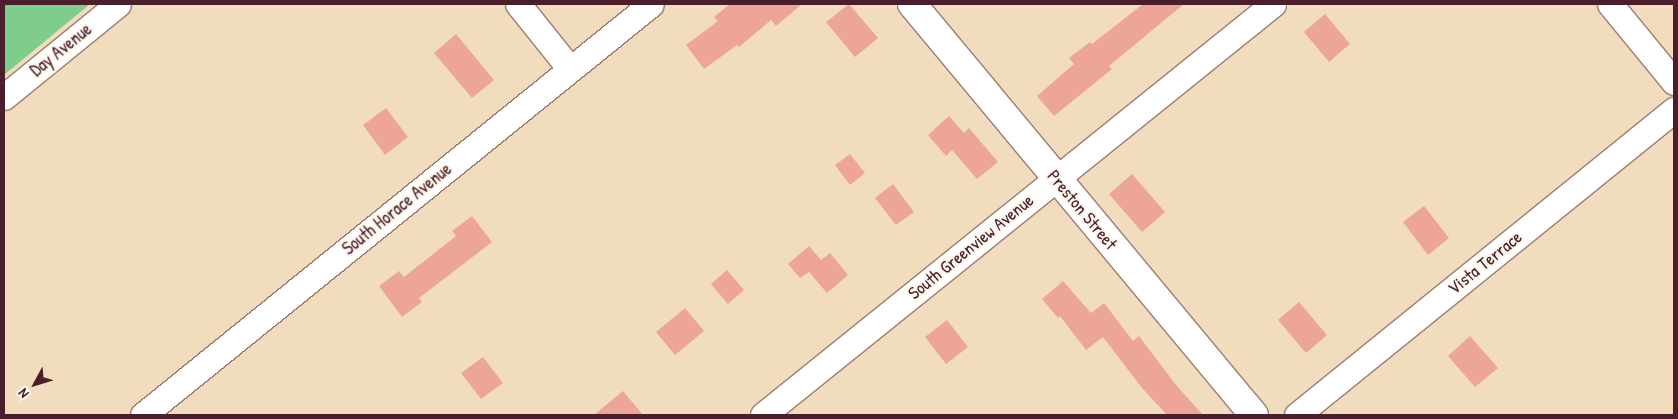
<!DOCTYPE html>
<html>
<head>
<meta charset="utf-8">
<style>
	body { margin:0 }
	#map { position:relative; width:1678px; height:419px; overflow:hidden; background:#f1ddbd; font-family:"Patrick Hand",sans-serif }
	div>[style] { position:absolute }
	[style*='--x'] { left:calc(var(--x)*1px); top:calc(var(--y)*1px); width:calc(var(--w)*1px); rotate:calc(var(--a)*1deg) }
	.green>* { inset:0; background:#7ecd8c }
	.building>* { inset:0; background:#eda599 }
	.roads { filter:drop-shadow(1px 0 #9e7e74) drop-shadow(-1px 0 #9e7e74) drop-shadow(0 1px #9e7e74) drop-shadow(0 -1px #9e7e74) }
	.minor>* { height:25px; margin:-12.5px; padding:0 12.5px; transform-origin:12.5px; border-radius:12.5px; background:#fff }
	.tertiary>* { height:28px; margin:-14px; padding:0 14px; transform-origin:14px; border-radius:14px; background:#fff }
	span { translate:-50% -50%; white-space:nowrap; text-align:center; line-height:1.15; -webkit-text-stroke:4.5px #fbf7ec; paint-order:stroke }
	.street-label { font-size:18px; color:#4a1f2b }
	.frame { position:absolute; inset:0; border:5px solid #4a1f2b; pointer-events:none }
	.north { position:absolute; left:10px; top:359px; width:50px; height:50px; -webkit-text-stroke:4px #fbf7ec; paint-order:stroke; rotate:231deg; font-size:14px; font-weight:700; line-height:20px; text-align:center; color:#4a1f2b }
	.north::after { content:''; display:block; margin:auto; width:18px; height:22px; background:#4a1f2b; clip-path:polygon(50% 0,100% 100%,50% 72%,0 100%) }
</style>
</head>
<body>
<div id="map">
	<div class="green">
		<i style="clip-path:polygon(4px 4px,90px 4px,4px 75px)"></i>
	</div>
	<div class="building">
		<i style="clip-path:polygon(730px 4px,802px 4px,776px 26px,771px 20px,739px 47px,737px 45px,704px 69px,686px 45px,718px 21px,714px 17px)"></i>
		<i style="clip-path:polygon(849px 4px,878px 38px,855px 57px,826px 22px)"></i>
		<i style="clip-path:polygon(1143px 4px,1184px 4px,1109px 66px,1112px 69px,1054px 116px,1037px 96px,1074px 64px,1069px 58px,1090px 42px,1092px 44px)"></i>
		<i style="clip-path:polygon(1325px 14px,1350px 44px,1329px 62px,1304px 32px)"></i>
		<i style="clip-path:polygon(456px 34px,494px 80px,472px 98px,434px 53px)"></i>
		<i style="clip-path:polygon(386px 108px,408px 137px,385px 155px,363px 125px)"></i>
		<i style="clip-path:polygon(949px 116px,964px 133px,969px 128px,998px 162px,977px 179px,952px 150px,946px 156px,928px 135px)"></i>
		<i style="clip-path:polygon(850px 154px,865px 173px,850px 185px,835px 165px)"></i>
		<i style="clip-path:polygon(1132px 174px,1165px 212px,1142px 232px,1109px 194px)"></i>
		<i style="clip-path:polygon(893px 184px,914px 212px,896px 225px,875px 198px)"></i>
		<i style="clip-path:polygon(1424px 206px,1449px 238px,1428px 255px,1403px 222px)"></i>
		<i style="clip-path:polygon(472px 216px,492px 242px,419px 298px,422px 302px,402px 317px,379px 286px,399px 271px,404px 277px,456px 236px,452px 231px)"></i>
		<i style="clip-path:polygon(809px 246px,821px 260px,830px 253px,848px 275px,827px 293px,809px 272px,800px 278px,788px 264px)"></i>
		<i style="clip-path:polygon(727px 270px,744px 290px,728px 304px,711px 284px)"></i>
		<i style="clip-path:polygon(1063px 281px,1091px 313px,1104px 303px,1133px 341px,1139px 336px,1176px 385px,1203px 415px,1167px 415px,1142px 388px,1103px 337px,1086px 350px,1060px 316px,1058px 318px,1042px 299px)"></i>
		<i style="clip-path:polygon(1299px 302px,1327px 335px,1306px 353px,1278px 320px)"></i>
		<i style="clip-path:polygon(685px 308px,704px 331px,675px 355px,656px 332px)"></i>
		<i style="clip-path:polygon(947px 320px,968px 347px,946px 364px,925px 337px)"></i>
		<i style="clip-path:polygon(1470px 336px,1498px 368px,1475px 387px,1448px 356px)"></i>
		<i style="clip-path:polygon(483px 357px,503px 383px,481px 399px,461px 373px)"></i>
		<i style="clip-path:polygon(623px 391px,643px 415px,594px 415px)"></i>
	</div>
	<div class="roads">
		<div class="minor">
			<i style="--x:518;--y:4;--w:83;--a:51.3"></i>
			<i style="--x:1610;--y:4;--w:101;--a:50.6"></i>
			<i style="--x:4;--y:97;--w:147;--a:-39.2"></i>
			<i style="--x:143;--y:415;--w:653;--a:-38.97"></i>
			<i style="--x:763;--y:415;--w:655;--a:-38.86"></i>
			<i style="--x:1297;--y:415;--w:485;--a:-39"></i>
		</div>
		<div class="tertiary">
			<i style="--x:912;--y:4;--w:535;--a:50.24"></i>
		</div>
	</div>
	<div class="street-label">
		<span style="left:61px;top:50px;rotate:-39deg">Day Avenue</span>
		<span style="left:397px;top:209px;rotate:-39deg">South Horace Avenue</span>
		<span style="left:1082px;top:210px;rotate:50deg">Preston Street</span>
		<span style="left:971px;top:247px;rotate:-39deg">South Greenview Avenue</span>
		<span style="left:1485px;top:263px;rotate:-39deg">Vista Terrace</span>
	</div>
	<div class="frame"></div>
	<div class="north">N</div>
</div>
</body>
</html>
